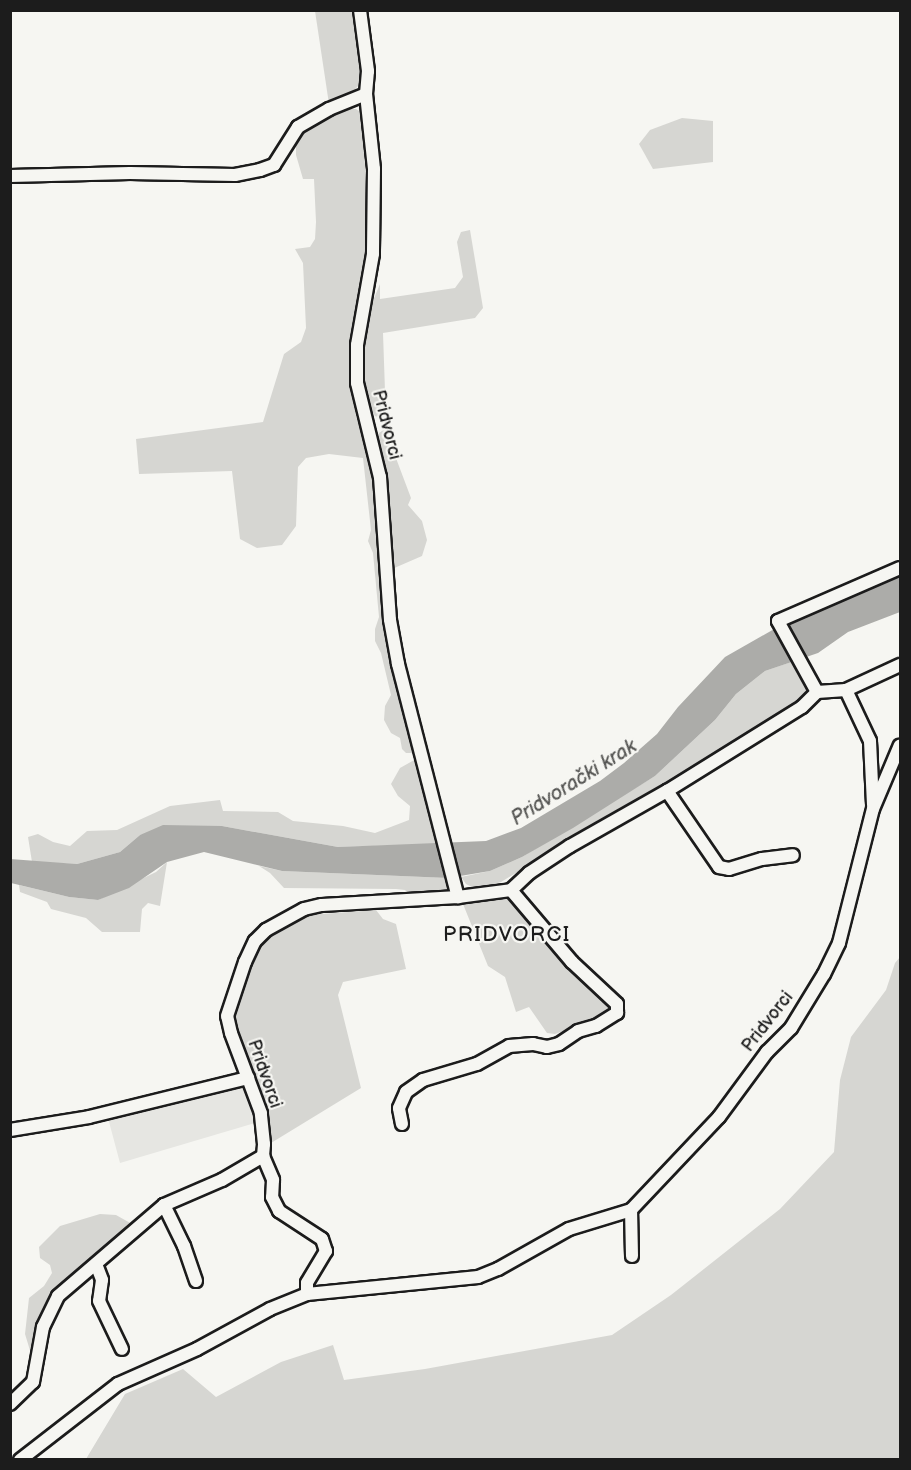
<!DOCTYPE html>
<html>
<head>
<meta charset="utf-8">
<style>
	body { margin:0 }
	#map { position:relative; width:911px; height:1470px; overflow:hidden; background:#f6f6f2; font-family:"Balsamiq Sans",sans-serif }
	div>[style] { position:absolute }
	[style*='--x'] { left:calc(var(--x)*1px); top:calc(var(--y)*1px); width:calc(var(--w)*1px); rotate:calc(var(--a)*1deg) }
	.built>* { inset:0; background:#e6e6e2 }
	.green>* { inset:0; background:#d6d6d2 }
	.water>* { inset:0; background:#acaca9 }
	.roads { filter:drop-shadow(2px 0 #1c1c1c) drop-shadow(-2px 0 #1c1c1c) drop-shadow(0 2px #1c1c1c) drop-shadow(0 -2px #1c1c1c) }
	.street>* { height:12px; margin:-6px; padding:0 6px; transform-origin:6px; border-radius:6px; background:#f6f6f2 }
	span { translate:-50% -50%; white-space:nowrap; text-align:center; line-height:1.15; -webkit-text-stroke:4.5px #f6f6f2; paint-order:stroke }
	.street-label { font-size:18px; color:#1c1c1c }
	.water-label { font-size:20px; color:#565654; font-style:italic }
	.quarter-label { font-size:21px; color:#1c1c1c; letter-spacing:1.5px }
	.frame { position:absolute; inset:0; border:12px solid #1c1c1c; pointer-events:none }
</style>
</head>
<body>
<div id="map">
	<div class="built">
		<i style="clip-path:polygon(238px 1084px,245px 1086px,255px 1123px,120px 1163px,108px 1118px)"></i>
	</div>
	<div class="green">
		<i style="clip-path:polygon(315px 11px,354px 11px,363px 65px,362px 81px,353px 92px,329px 104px)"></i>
		<i style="clip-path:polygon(342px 109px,356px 109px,362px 113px,368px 219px,366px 257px,352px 341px,351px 372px,356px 416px,374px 472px,391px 664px,414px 753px,406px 753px,402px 749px,400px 738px,391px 733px,384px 720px,385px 706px,391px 695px,381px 653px,375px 641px,375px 629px,379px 617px,373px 553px,368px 541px,371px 530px,363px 458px,329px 454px,306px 458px,298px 467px,296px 526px,282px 545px,257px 548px,240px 539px,232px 471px,139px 474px,136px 439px,263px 422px,284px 354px,301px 342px,306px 328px,303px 263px,295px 249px,310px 247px,315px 239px,316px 222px,314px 179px,303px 179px,296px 155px,296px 143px,304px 127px)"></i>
		<i style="clip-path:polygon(682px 118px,713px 121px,713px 162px,653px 169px,639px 144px,650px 130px)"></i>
		<i style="clip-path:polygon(470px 230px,483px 308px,475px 318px,383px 333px,386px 420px,375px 416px,362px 395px,359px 362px,367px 315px,380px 284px,380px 299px,455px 288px,463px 277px,457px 242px,461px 232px)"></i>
		<i style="clip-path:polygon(385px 429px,411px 498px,408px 505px,422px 521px,427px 540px,422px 556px,392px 569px,384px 458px,377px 440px,379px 433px)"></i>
		<i style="clip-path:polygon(794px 661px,809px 696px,501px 882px,476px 889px,466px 884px,461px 877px,490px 871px,522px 857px,655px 776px,715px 720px,736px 694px,765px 671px)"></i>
		<i style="clip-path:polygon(416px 759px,440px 844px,338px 847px,222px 826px,140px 835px,120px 852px,77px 864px,32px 862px,28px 837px,38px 834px,53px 842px,70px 846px,87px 831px,117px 830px,170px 806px,220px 800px,223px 811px,278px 812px,293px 821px,343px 826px,375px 833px,409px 820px,410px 806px,398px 796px,391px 784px,400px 768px)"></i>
		<i style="clip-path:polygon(167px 862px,160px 906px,148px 903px,142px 909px,140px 932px,102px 932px,86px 918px,51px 909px,47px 902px,20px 892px,19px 885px,69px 897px,98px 900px,156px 872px)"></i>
		<i style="clip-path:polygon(259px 866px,282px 871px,448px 878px,450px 885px,446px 892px,410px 895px,405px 890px,396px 889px,284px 888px,270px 873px)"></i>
		<i style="clip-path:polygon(504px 898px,518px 901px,576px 974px,609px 1008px,602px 1017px,555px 1034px,547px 1033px,529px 1007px,516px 1012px,505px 977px,488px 966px,463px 904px)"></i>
		<i style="clip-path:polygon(376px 910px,383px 919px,396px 924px,406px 969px,343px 982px,338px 995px,361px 1088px,271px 1143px,263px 1105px,232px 1016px,248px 963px,267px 933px,290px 921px,308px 915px)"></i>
		<i style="clip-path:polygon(900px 957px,900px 1459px,86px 1459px,125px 1394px,183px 1369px,216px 1397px,281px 1362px,333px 1345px,344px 1380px,425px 1369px,612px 1335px,671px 1295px,780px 1209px,834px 1152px,840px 1080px,851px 1037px,886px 990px,895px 963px)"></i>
		<i style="clip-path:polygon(100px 1214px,116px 1215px,132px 1224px,65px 1279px,50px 1296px,37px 1327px,32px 1357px,25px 1334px,29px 1298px,44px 1286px,52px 1273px,50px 1265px,40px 1258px,39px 1247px,60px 1226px)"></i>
	</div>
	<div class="water">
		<i style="clip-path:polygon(900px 572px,900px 612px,848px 632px,818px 653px,765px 671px,736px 694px,715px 720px,655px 776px,573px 828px,522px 857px,490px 871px,448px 878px,282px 871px,204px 852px,167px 862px,129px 888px,98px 900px,69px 897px,11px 883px,10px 859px,77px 864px,120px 852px,140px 835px,163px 825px,222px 826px,338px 847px,486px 841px,521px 828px,600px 781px,624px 763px,657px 734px,678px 707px,725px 657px,776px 628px)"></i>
	</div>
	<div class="roads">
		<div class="street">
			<i style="--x:360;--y:10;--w:62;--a:82.5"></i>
			<i style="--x:368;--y:71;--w:23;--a:95"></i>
			<i style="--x:366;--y:94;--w:75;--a:83.9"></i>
			<i style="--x:374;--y:169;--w:85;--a:90.7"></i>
			<i style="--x:373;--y:254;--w:92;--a:100"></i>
			<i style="--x:357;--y:345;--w:38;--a:90"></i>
			<i style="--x:357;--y:383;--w:97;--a:76.3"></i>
			<i style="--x:380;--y:477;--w:143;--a:86"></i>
			<i style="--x:390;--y:620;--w:45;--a:79.7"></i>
			<i style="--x:398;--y:664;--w:241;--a:75.6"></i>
			<i style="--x:10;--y:176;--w:120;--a:-1.4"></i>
			<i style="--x:130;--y:173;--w:105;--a:1.1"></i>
			<i style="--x:235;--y:175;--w:25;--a:-11"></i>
			<i style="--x:260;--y:170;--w:15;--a:-20"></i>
			<i style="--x:274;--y:165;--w:45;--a:-57.7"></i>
			<i style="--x:298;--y:127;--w:36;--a:-30"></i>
			<i style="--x:329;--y:109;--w:40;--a:-22"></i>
			<i style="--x:846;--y:690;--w:56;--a:64.8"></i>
			<i style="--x:870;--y:741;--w:64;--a:87.3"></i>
			<i style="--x:817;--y:692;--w:81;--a:-118.8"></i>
			<i style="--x:778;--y:621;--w:133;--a:-23.5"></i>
			<i style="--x:667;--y:791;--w:92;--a:55.6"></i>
			<i style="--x:719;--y:867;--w:10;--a:11"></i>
			<i style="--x:729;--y:869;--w:34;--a:-17"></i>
			<i style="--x:762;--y:859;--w:31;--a:-7"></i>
			<i style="--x:402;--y:1124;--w:16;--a:-101"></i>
			<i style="--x:399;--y:1108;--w:17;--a:-66"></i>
			<i style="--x:406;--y:1092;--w:21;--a:-35"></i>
			<i style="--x:423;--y:1080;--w:56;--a:-16.5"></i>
			<i style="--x:477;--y:1064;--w:37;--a:-29"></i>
			<i style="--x:509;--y:1046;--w:24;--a:-5"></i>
			<i style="--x:533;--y:1044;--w:14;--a:12"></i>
			<i style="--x:547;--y:1047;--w:12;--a:-14"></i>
			<i style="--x:559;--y:1044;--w:23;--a:-34"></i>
			<i style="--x:578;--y:1031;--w:19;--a:-16"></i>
			<i style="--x:596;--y:1026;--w:25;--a:-32"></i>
			<i style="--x:617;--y:1013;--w:9;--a:-90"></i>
			<i style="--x:617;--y:1004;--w:62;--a:-137"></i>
			<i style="--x:572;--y:962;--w:94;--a:-130.3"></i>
			<i style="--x:10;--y:1130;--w:80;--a:-9.3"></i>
			<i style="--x:89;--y:1117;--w:164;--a:-13.8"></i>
			<i style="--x:263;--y:1156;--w:26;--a:67"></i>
			<i style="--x:273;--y:1180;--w:17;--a:93"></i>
			<i style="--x:272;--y:1197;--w:16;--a:63"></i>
			<i style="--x:279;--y:1211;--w:51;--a:33.1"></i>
			<i style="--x:322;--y:1239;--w:13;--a:72"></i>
			<i style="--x:326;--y:1251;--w:37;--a:121"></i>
			<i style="--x:307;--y:1283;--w:11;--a:90"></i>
			<i style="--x:164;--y:1205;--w:46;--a:64"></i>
			<i style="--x:184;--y:1246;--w:37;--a:71"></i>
			<i style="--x:632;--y:1256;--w:46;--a:-91.2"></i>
			<i style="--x:631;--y:1210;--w:128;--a:-46.6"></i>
			<i style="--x:719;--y:1117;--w:81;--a:-53.6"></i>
			<i style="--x:767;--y:1052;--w:34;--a:-45"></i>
			<i style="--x:791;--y:1028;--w:63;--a:-58.6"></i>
			<i style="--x:824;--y:974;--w:34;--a:-64"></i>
			<i style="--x:839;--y:943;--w:138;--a:-75.8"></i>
			<i style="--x:873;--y:809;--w:69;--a:-67.1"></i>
			<i style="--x:96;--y:1264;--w:17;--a:69"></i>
			<i style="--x:102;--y:1280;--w:21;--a:98"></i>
			<i style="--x:99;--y:1301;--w:53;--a:64.4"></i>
			<i style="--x:10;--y:1404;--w:32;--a:-44"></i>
			<i style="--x:33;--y:1382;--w:56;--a:-79.7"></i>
			<i style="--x:43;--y:1327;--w:34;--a:-64"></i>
			<i style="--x:58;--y:1296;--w:140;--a:-40.6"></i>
			<i style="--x:164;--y:1205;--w:63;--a:-23.3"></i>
			<i style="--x:222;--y:1180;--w:48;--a:-30.3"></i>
			<i style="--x:263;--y:1156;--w:12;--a:-85"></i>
			<i style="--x:264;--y:1144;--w:31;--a:-96"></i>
			<i style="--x:261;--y:1113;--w:85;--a:-110.6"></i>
			<i style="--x:231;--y:1033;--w:17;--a:-103"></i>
			<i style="--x:227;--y:1016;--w:57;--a:-71.6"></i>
			<i style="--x:245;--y:962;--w:23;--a:-65"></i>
			<i style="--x:255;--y:941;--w:16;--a:-45"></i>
			<i style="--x:266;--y:930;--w:43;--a:-28.9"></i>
			<i style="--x:304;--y:909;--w:18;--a:-13"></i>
			<i style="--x:322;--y:905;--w:136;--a:-3.4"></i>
			<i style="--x:458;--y:897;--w:53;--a:-7.5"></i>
			<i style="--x:511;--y:890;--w:25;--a:-43"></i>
			<i style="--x:529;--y:873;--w:49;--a:-33.4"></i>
			<i style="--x:570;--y:846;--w:112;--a:-29.6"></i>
			<i style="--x:667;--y:791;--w:159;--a:-31.9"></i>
			<i style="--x:802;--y:707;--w:21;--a:-45"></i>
			<i style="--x:817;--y:692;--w:29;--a:-4"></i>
			<i style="--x:846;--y:690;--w:60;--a:-24.8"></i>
			<i style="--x:20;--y:1460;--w:124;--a:-37.8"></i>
			<i style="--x:118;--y:1384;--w:86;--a:-23.9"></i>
			<i style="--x:197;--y:1349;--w:83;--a:-28.7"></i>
			<i style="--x:270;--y:1309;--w:40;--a:-22"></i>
			<i style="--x:307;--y:1294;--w:172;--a:-5.7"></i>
			<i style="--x:478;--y:1277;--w:22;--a:-22"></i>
			<i style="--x:498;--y:1269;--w:81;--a:-29.4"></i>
			<i style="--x:569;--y:1229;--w:65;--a:-17"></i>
		</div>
	</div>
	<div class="street-label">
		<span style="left:386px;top:425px;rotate:76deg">Pridvorci</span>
		<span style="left:768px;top:1022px;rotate:-52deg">Pridvorci</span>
		<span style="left:264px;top:1074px;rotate:71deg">Pridvorci</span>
	</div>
	<div class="water-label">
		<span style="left:574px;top:783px;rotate:-32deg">Pridvorački krak</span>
	</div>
	<div class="quarter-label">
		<span style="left:507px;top:935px">PRIDVORCI</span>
	</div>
	<div class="frame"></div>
</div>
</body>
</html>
